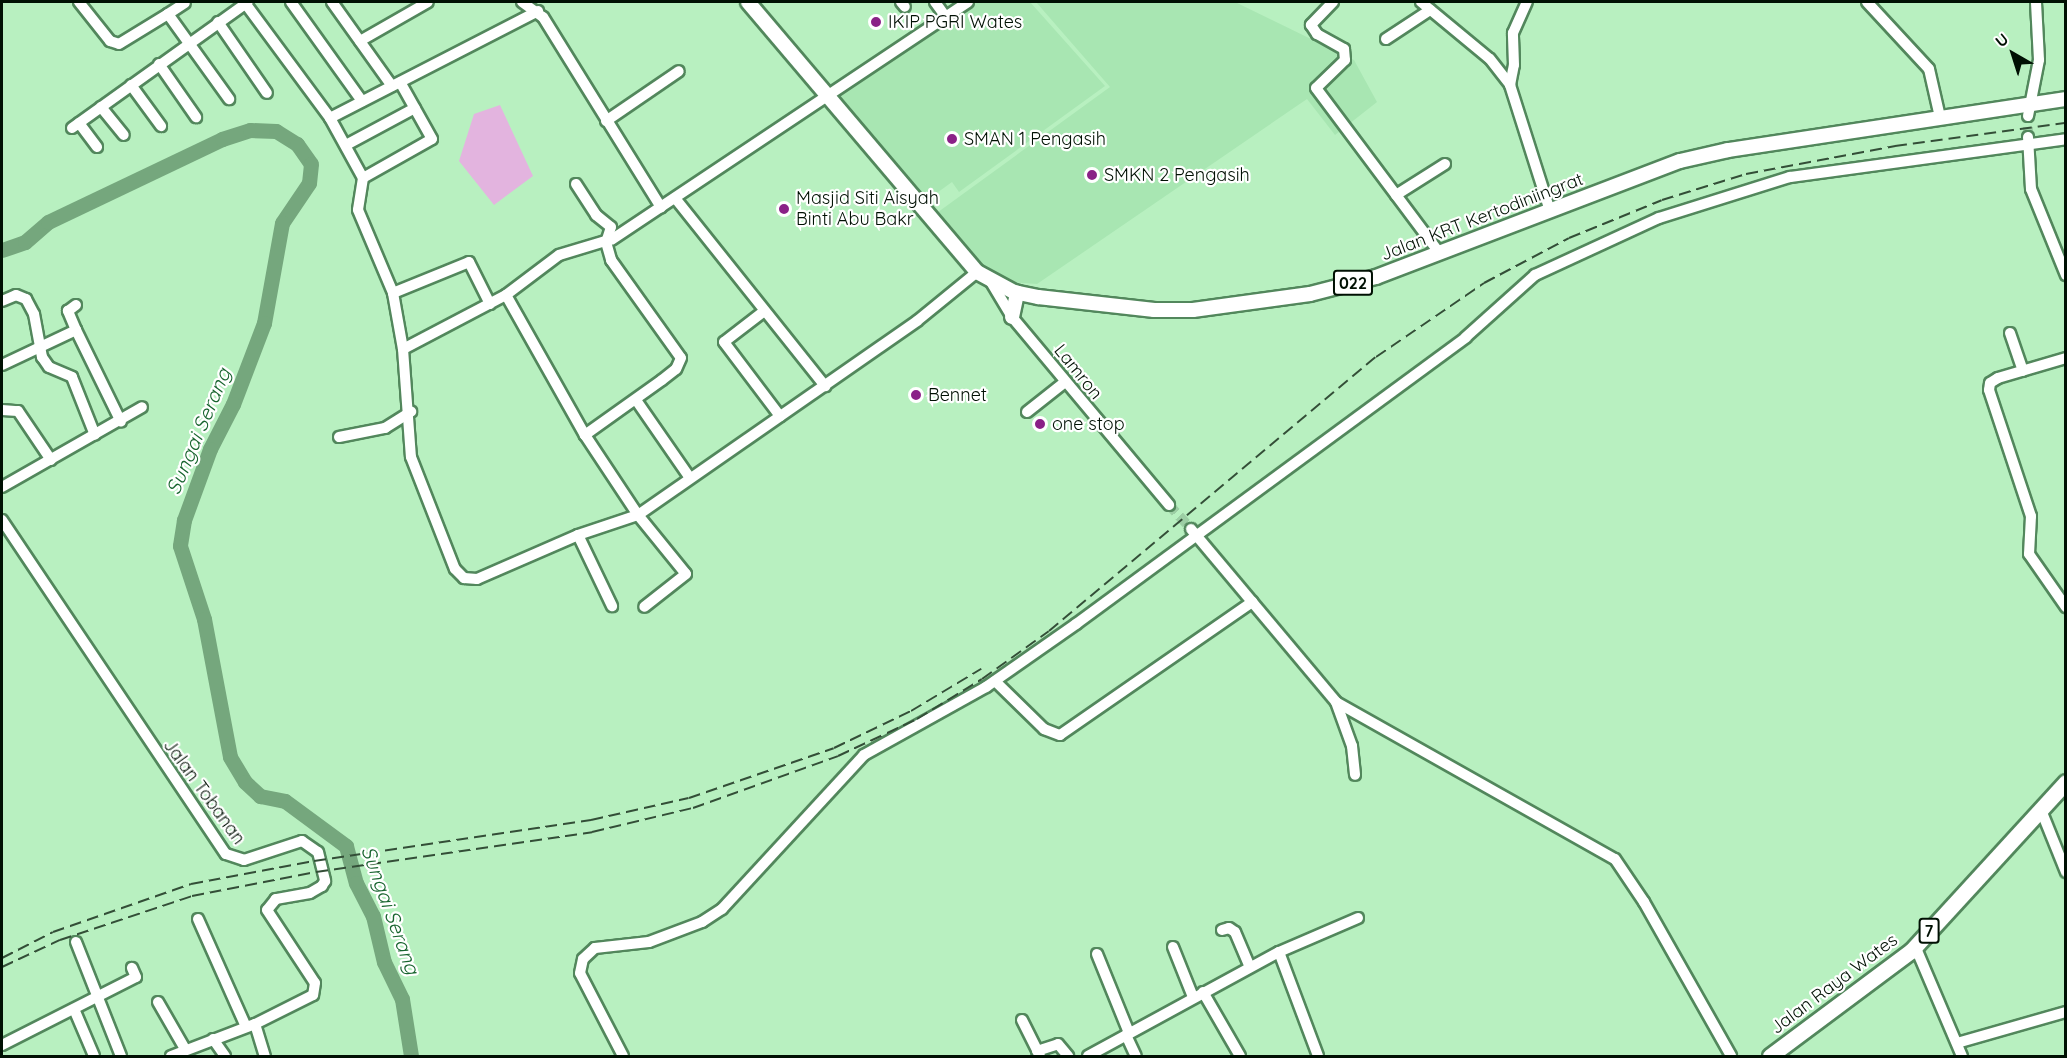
<!DOCTYPE html>
<html>
<head>
<meta charset="utf-8">
<style>
	body { margin:0 }
	#map { position:relative; width:2067px; height:1058px; overflow:hidden; background:#b8f0c0; font-family:Quicksand,sans-serif }
	div>[style] { position:absolute }
	[style*='--x'] { left:calc(var(--x)*1px); top:calc(var(--y)*1px); width:calc(var(--w)*1px); rotate:calc(var(--a)*1deg) }
	.built>* { inset:0; background:#a8e6b2 }
	.green>* { inset:0; background:#e3b4df }
	.river>* { height:15px; margin:-7.5px; padding:0 7.5px; transform-origin:7.5px; border-radius:7.5px; background:#75a77d }
	.minor-tunnel>* { height:10px; margin-top:-5px; transform-origin:0; background:repeating-linear-gradient(90deg,#9ccea4 0 10px,transparent 0 15px) }
	.roads { filter:drop-shadow(2px 0 #52875c) drop-shadow(-2px 0 #52875c) drop-shadow(0 2px #52875c) drop-shadow(0 -2px #52875c) }
	.minor>* { height:10px; margin:-5px; padding:0 5px; transform-origin:5px; border-radius:5px; background:#fff }
	.major>* { height:14px; margin:-7px; padding:0 7px; transform-origin:7px; border-radius:7px; background:#fff }
	.highway>* { height:15px; margin:-7.5px; padding:0 7.5px; transform-origin:7.5px; border-radius:7.5px; background:#fff }
	.rail>* { height:2px; margin-top:-1px; transform-origin:0; background:repeating-linear-gradient(90deg,#334e37 0 12px,transparent 0 18px) }
	.dots>* { width:16px; height:16px; translate:-50% -50%; box-sizing:border-box; border:3px solid #fff; border-radius:50% }
	span { translate:-50% -50%; white-space:nowrap; text-align:center; line-height:1.15; -webkit-text-stroke:4.5px #fff; paint-order:stroke }
	.shield-label span { padding:2px 4px; background:#fff; border:2px solid; border-radius:4px; -webkit-text-stroke-width:0 }
	.shield-label { font-size:16px; color:#001003; font-weight:700 }
	.poi-label { font-size:18px; color:#001003 }
	.left { translate:0 -50%; text-align:left }
	.street-label { font-size:18px; color:#001003 }
	.water-label { font-size:20px; color:#17642e; font-style:italic }
	.frame { position:absolute; inset:0; border:3px solid #001003; pointer-events:none }
	.north { position:absolute; left:1983px; top:24px; width:60px; height:60px; -webkit-text-stroke:4px #fff; paint-order:stroke; rotate:321deg; font-size:16px; font-weight:700; line-height:24px; text-align:center; color:#001003 }
	.north::after { content:''; display:block; margin:auto; width:21px; height:27px; background:#001003; clip-path:polygon(50% 0,100% 100%,50% 72%,0 100%) }
</style>
</head>
<body>
<div id="map">
	<div class="built">
		<i style="clip-path:polygon(977px 2px,1030px 2px,1105px 86px,959px 192px,952px 182px,923px 203px,837px 96px)"></i>
		<i style="clip-path:polygon(1036px 2px,1235px 2px,1354px 60px,1377px 102px,1335px 135px,1307px 99px,1037px 284px,1007px 282px,981px 265px,934px 215px,1110px 87px)"></i>
	</div>
	<div class="green">
		<i style="clip-path:polygon(500px 105px,533px 176px,494px 205px,459px 161px,474px 114px)"></i>
	</div>
	<div class="river">
		<i style="--x:2;--y:250;--w:24;--a:-19"></i>
		<i style="--x:25;--y:242;--w:30;--a:-41"></i>
		<i style="--x:48;--y:222;--w:193;--a:-25.5"></i>
		<i style="--x:222;--y:139;--w:29;--a:-18"></i>
		<i style="--x:250;--y:130;--w:26;--a:2"></i>
		<i style="--x:276;--y:131;--w:25;--a:32"></i>
		<i style="--x:297;--y:144;--w:24;--a:55"></i>
		<i style="--x:311;--y:164;--w:19;--a:96"></i>
		<i style="--x:309;--y:183;--w:48;--a:124"></i>
		<i style="--x:282;--y:223;--w:102;--a:100.2"></i>
		<i style="--x:264;--y:323;--w:87;--a:110.9"></i>
		<i style="--x:233;--y:404;--w:51;--a:117.1"></i>
		<i style="--x:210;--y:449;--w:76;--a:110.1"></i>
		<i style="--x:184;--y:520;--w:26;--a:99"></i>
		<i style="--x:180;--y:546;--w:77;--a:71.8"></i>
		<i style="--x:204;--y:619;--w:140;--a:79.3"></i>
		<i style="--x:230;--y:757;--w:29;--a:59"></i>
		<i style="--x:245;--y:782;--w:21;--a:43"></i>
		<i style="--x:260;--y:796;--w:25;--a:11"></i>
		<i style="--x:285;--y:801;--w:76;--a:36.4"></i>
		<i style="--x:346;--y:846;--w:38;--a:75"></i>
		<i style="--x:356;--y:883;--w:37;--a:63"></i>
		<i style="--x:373;--y:916;--w:47;--a:76.6"></i>
		<i style="--x:384;--y:962;--w:41;--a:64.1"></i>
		<i style="--x:402;--y:999;--w:58;--a:81"></i>
	</div>
	<div class="minor-tunnel">
		<i style="--x:2028;--y:137;--w:21;--a:-90"></i>
		<i style="--x:1169;--y:505;--w:33;--a:47"></i>
	</div>
	<div class="roads">
		<div class="minor">
			<i style="--x:79;--y:2;--w:50;--a:51.5"></i>
			<i style="--x:110;--y:41;--w:9;--a:18"></i>
			<i style="--x:119;--y:44;--w:57;--a:-31.5"></i>
			<i style="--x:168;--y:14;--w:105;--a:54.3"></i>
			<i style="--x:291;--y:2;--w:122;--a:54.4"></i>
			<i style="--x:332;--y:2;--w:103;--a:54.5"></i>
			<i style="--x:522;--y:2;--w:26;--a:36"></i>
			<i style="--x:543;--y:17;--w:224;--a:58.2"></i>
			<i style="--x:901;--y:2;--w:6;--a:51"></i>
			<i style="--x:935;--y:2;--w:19;--a:54"></i>
			<i style="--x:968;--y:2;--w:428;--a:146.3"></i>
			<i style="--x:612;--y:239;--w:55;--a:163.2"></i>
			<i style="--x:559;--y:255;--w:66;--a:143"></i>
			<i style="--x:506;--y:295;--w:116;--a:152.3"></i>
			<i style="--x:403;--y:349;--w:108;--a:85.8"></i>
			<i style="--x:411;--y:457;--w:120;--a:68.6"></i>
			<i style="--x:455;--y:569;--w:13;--a:45"></i>
			<i style="--x:464;--y:578;--w:13;--a:4"></i>
			<i style="--x:477;--y:579;--w:110;--a:-23.5"></i>
			<i style="--x:578;--y:535;--w:63;--a:-18.4"></i>
			<i style="--x:638;--y:515;--w:340;--a:-34.8"></i>
			<i style="--x:917;--y:321;--w:77;--a:-39.2"></i>
			<i style="--x:1333;--y:2;--w:32;--a:134"></i>
			<i style="--x:1311;--y:25;--w:11;--a:56"></i>
			<i style="--x:1317;--y:34;--w:31;--a:29"></i>
			<i style="--x:1344;--y:49;--w:11;--a:85"></i>
			<i style="--x:1345;--y:60;--w:40;--a:136"></i>
			<i style="--x:1316;--y:88;--w:207;--a:53.2"></i>
			<i style="--x:1421;--y:2;--w:89;--a:39.6"></i>
			<i style="--x:1490;--y:59;--w:33;--a:52"></i>
			<i style="--x:1510;--y:85;--w:132;--a:72.4"></i>
			<i style="--x:1867;--y:2;--w:91;--a:47.2"></i>
			<i style="--x:1929;--y:69;--w:49;--a:77.1"></i>
			<i style="--x:245;--y:3;--w:143;--a:53.5"></i>
			<i style="--x:330;--y:118;--w:68;--a:61.2"></i>
			<i style="--x:363;--y:178;--w:79;--a:-29.5"></i>
			<i style="--x:432;--y:139;--w:65;--a:-119.3"></i>
			<i style="--x:168;--y:14;--w:20;--a:-33"></i>
			<i style="--x:218;--y:22;--w:86;--a:55.4"></i>
			<i style="--x:1386;--y:39;--w:53;--a:-33.4"></i>
			<i style="--x:360;--y:41;--w:78;--a:-29.8"></i>
			<i style="--x:159;--y:64;--w:65;--a:55.1"></i>
			<i style="--x:131;--y:85;--w:51;--a:53.8"></i>
			<i style="--x:1510;--y:85;--w:20;--a:-79"></i>
			<i style="--x:1514;--y:65;--w:32;--a:-92"></i>
			<i style="--x:1513;--y:33;--w:34;--a:-66"></i>
			<i style="--x:101;--y:107;--w:36;--a:51"></i>
			<i style="--x:2028;--y:116;--w:57;--a:-78.9"></i>
			<i style="--x:2039;--y:60;--w:58;--a:-93"></i>
			<i style="--x:330;--y:118;--w:234;--a:-27.2"></i>
			<i style="--x:606;--y:121;--w:88;--a:-34.4"></i>
			<i style="--x:79;--y:123;--w:30;--a:53"></i>
			<i style="--x:72;--y:128;--w:216;--a:-35.6"></i>
			<i style="--x:2028;--y:137;--w:52;--a:86.7"></i>
			<i style="--x:2031;--y:189;--w:93;--a:67.9"></i>
			<i style="--x:346;--y:145;--w:78;--a:-28.2"></i>
			<i style="--x:363;--y:178;--w:32;--a:99"></i>
			<i style="--x:358;--y:210;--w:90;--a:67.1"></i>
			<i style="--x:393;--y:293;--w:57;--a:79.9"></i>
			<i style="--x:576;--y:184;--w:37;--a:57"></i>
			<i style="--x:596;--y:215;--w:19;--a:39"></i>
			<i style="--x:611;--y:227;--w:16;--a:108"></i>
			<i style="--x:606;--y:242;--w:19;--a:74"></i>
			<i style="--x:611;--y:260;--w:120;--a:54.5"></i>
			<i style="--x:681;--y:358;--w:12;--a:114"></i>
			<i style="--x:676;--y:369;--w:18;--a:142"></i>
			<i style="--x:662;--y:380;--w:95;--a:144.5"></i>
			<i style="--x:1396;--y:195;--w:58;--a:-32.3"></i>
			<i style="--x:675;--y:198;--w:241;--a:51.4"></i>
			<i style="--x:991;--y:282;--w:41;--a:59"></i>
			<i style="--x:1012;--y:317;--w:245;--a:50.1"></i>
			<i style="--x:393;--y:293;--w:82;--a:-22.2"></i>
			<i style="--x:469;--y:262;--w:47;--a:63.4"></i>
			<i style="--x:506;--y:295;--w:161;--a:60.6"></i>
			<i style="--x:585;--y:435;--w:96;--a:56.5"></i>
			<i style="--x:638;--y:515;--w:76;--a:50.9"></i>
			<i style="--x:686;--y:574;--w:53;--a:141.8"></i>
			<i style="--x:2;--y:301;--w:15;--a:-23"></i>
			<i style="--x:16;--y:295;--w:11;--a:22"></i>
			<i style="--x:26;--y:299;--w:17;--a:62"></i>
			<i style="--x:34;--y:314;--w:44;--a:79.5"></i>
			<i style="--x:42;--y:357;--w:12;--a:55"></i>
			<i style="--x:49;--y:367;--w:25;--a:23"></i>
			<i style="--x:72;--y:377;--w:62;--a:68.4"></i>
			<i style="--x:763;--y:312;--w:49;--a:142.4"></i>
			<i style="--x:724;--y:342;--w:93;--a:52.9"></i>
			<i style="--x:76;--y:330;--w:102;--a:63.9"></i>
			<i style="--x:2010;--y:333;--w:40;--a:71.1"></i>
			<i style="--x:2066;--y:358;--w:71;--a:163.6"></i>
			<i style="--x:1998;--y:378;--w:9;--a:148"></i>
			<i style="--x:1990;--y:383;--w:7;--a:98"></i>
			<i style="--x:1989;--y:390;--w:133;--a:71.6"></i>
			<i style="--x:2031;--y:516;--w:38;--a:93"></i>
			<i style="--x:2029;--y:554;--w:65;--a:55.1"></i>
			<i style="--x:2;--y:365;--w:82;--a:-25.3"></i>
			<i style="--x:76;--y:330;--w:21;--a:-113"></i>
			<i style="--x:68;--y:311;--w:10;--a:-37"></i>
			<i style="--x:636;--y:400;--w:95;--a:55.3"></i>
			<i style="--x:2;--y:410;--w:16;--a:4"></i>
			<i style="--x:18;--y:411;--w:59;--a:56"></i>
			<i style="--x:1027;--y:412;--w:48;--a:-38.3"></i>
			<i style="--x:339;--y:437;--w:47;--a:-11.1"></i>
			<i style="--x:385;--y:428;--w:31;--a:-32"></i>
			<i style="--x:2;--y:487;--w:161;--a:-29.7"></i>
			<i style="--x:2;--y:520;--w:402;--a:56.2"></i>
			<i style="--x:226;--y:854;--w:19;--a:18"></i>
			<i style="--x:244;--y:860;--w:61;--a:-18.1"></i>
			<i style="--x:302;--y:841;--w:19;--a:35"></i>
			<i style="--x:318;--y:852;--w:30;--a:76"></i>
			<i style="--x:325;--y:881;--w:6;--a:121"></i>
			<i style="--x:322;--y:886;--w:14;--a:150"></i>
			<i style="--x:310;--y:893;--w:35;--a:170"></i>
			<i style="--x:276;--y:899;--w:14;--a:129"></i>
			<i style="--x:267;--y:910;--w:87;--a:56.7"></i>
			<i style="--x:315;--y:983;--w:12;--a:99"></i>
			<i style="--x:313;--y:995;--w:65;--a:153.4"></i>
			<i style="--x:255;--y:1024;--w:90;--a:159.1"></i>
			<i style="--x:1191;--y:529;--w:226;--a:50"></i>
			<i style="--x:1336;--y:702;--w:320;--a:29.4"></i>
			<i style="--x:1615;--y:859;--w:52;--a:56"></i>
			<i style="--x:1644;--y:902;--w:177;--a:60.5"></i>
			<i style="--x:578;--y:535;--w:79;--a:64.4"></i>
			<i style="--x:995;--y:681;--w:69;--a:44.4"></i>
			<i style="--x:1044;--y:729;--w:17;--a:21"></i>
			<i style="--x:1060;--y:735;--w:234;--a:-34.7"></i>
			<i style="--x:1336;--y:702;--w:47;--a:70"></i>
			<i style="--x:1352;--y:746;--w:29;--a:84"></i>
			<i style="--x:2041;--y:810;--w:67;--a:68"></i>
			<i style="--x:198;--y:919;--w:118;--a:66"></i>
			<i style="--x:1222;--y:930;--w:7;--a:-16"></i>
			<i style="--x:1229;--y:928;--w:7;--a:34"></i>
			<i style="--x:1235;--y:932;--w:38;--a:67"></i>
			<i style="--x:76;--y:942;--w:123;--a:68.5"></i>
			<i style="--x:1915;--y:946;--w:120;--a:66.9"></i>
			<i style="--x:1173;--y:947;--w:54;--a:68.2"></i>
			<i style="--x:1279;--y:952;--w:111;--a:69.4"></i>
			<i style="--x:1097;--y:954;--w:85;--a:67.9"></i>
			<i style="--x:1203;--y:992;--w:74;--a:60"></i>
			<i style="--x:158;--y:1002;--w:54;--a:60.1"></i>
			<i style="--x:74;--y:1009;--w:51;--a:66.9"></i>
			<i style="--x:1022;--y:1020;--w:40;--a:63.4"></i>
			<i style="--x:255;--y:1024;--w:34;--a:73"></i>
			<i style="--x:1126;--y:1035;--w:23;--a:65"></i>
			<i style="--x:213;--y:1039;--w:21;--a:55"></i>
			<i style="--x:1957;--y:1043;--w:113;--a:-15.9"></i>
			<i style="--x:2;--y:1045;--w:150;--a:-26.9"></i>
			<i style="--x:136;--y:977;--w:10;--a:-114"></i>
			<i style="--x:1037;--y:1051;--w:22;--a:-18"></i>
			<i style="--x:1058;--y:1044;--w:16;--a:50"></i>
			<i style="--x:623;--y:1056;--w:93;--a:-117.4"></i>
			<i style="--x:580;--y:973;--w:14;--a:-78"></i>
			<i style="--x:583;--y:959;--w:16;--a:-43"></i>
			<i style="--x:595;--y:948;--w:54;--a:-6.3"></i>
			<i style="--x:649;--y:942;--w:57;--a:-20.7"></i>
			<i style="--x:702;--y:922;--w:24;--a:-33"></i>
			<i style="--x:722;--y:909;--w:209;--a:-47.3"></i>
			<i style="--x:864;--y:755;--w:140;--a:-29.1"></i>
			<i style="--x:986;--y:687;--w:110;--a:-35"></i>
			<i style="--x:1076;--y:624;--w:484;--a:-36.3"></i>
			<i style="--x:1466;--y:337;--w:93;--a:-41.9"></i>
			<i style="--x:1535;--y:275;--w:136;--a:-24.7"></i>
			<i style="--x:1659;--y:218;--w:137;--a:-17.4"></i>
			<i style="--x:1790;--y:177;--w:279;--a:-7.8"></i>
			<i style="--x:1088;--y:1056;--w:217;--a:-28.6"></i>
			<i style="--x:1279;--y:952;--w:86;--a:-23.3"></i>
		</div>
		<div class="major">
			<i style="--x:748;--y:2;--w:354;--a:49.7"></i>
			<i style="--x:977;--y:272;--w:42;--a:28.4"></i>
			<i style="--x:1014;--y:292;--w:25;--a:12"></i>
			<i style="--x:1038;--y:297;--w:117;--a:6.4"></i>
			<i style="--x:1154;--y:310;--w:39;--a:0"></i>
			<i style="--x:1193;--y:310;--w:118;--a:-7.8"></i>
			<i style="--x:1310;--y:294;--w:68;--a:-14.4"></i>
			<i style="--x:1376;--y:277;--w:325;--a:-20.9"></i>
			<i style="--x:1680;--y:161;--w:49;--a:-12.9"></i>
			<i style="--x:1728;--y:150;--w:342;--a:-8.6"></i>
			<i style="--x:1012;--y:317;--w:25;--a:-78"></i>
		</div>
		<div class="highway">
			<i style="--x:1770;--y:1056;--w:176;--a:-36.7"></i>
			<i style="--x:1911;--y:951;--w:229;--a:-47.5"></i>
		</div>
	</div>
	<div class="rail">
		<i style="--x:2;--y:958;--w:57;--a:-27"></i>
		<i style="--x:53;--y:932;--w:146;--a:-19.2"></i>
		<i style="--x:191;--y:884;--w:125;--a:-10.6"></i>
		<i style="--x:314;--y:861;--w:280;--a:-8.4"></i>
		<i style="--x:591;--y:820;--w:100;--a:-12.7"></i>
		<i style="--x:689;--y:798;--w:153;--a:-19"></i>
		<i style="--x:834;--y:748;--w:85;--a:-25.7"></i>
		<i style="--x:911;--y:711;--w:82;--a:-31"></i>
		<i style="--x:2;--y:967;--w:64;--a:-25"></i>
		<i style="--x:60;--y:940;--w:139;--a:-18.4"></i>
		<i style="--x:192;--y:896;--w:126;--a:-11"></i>
		<i style="--x:316;--y:872;--w:279;--a:-8.2"></i>
		<i style="--x:592;--y:832;--w:104;--a:-13.4"></i>
		<i style="--x:693;--y:808;--w:154;--a:-19.7"></i>
		<i style="--x:838;--y:756;--w:87;--a:-25.1"></i>
		<i style="--x:917;--y:719;--w:76;--a:-31.6"></i>
		<i style="--x:982;--y:679;--w:82;--a:-35.6"></i>
		<i style="--x:1049;--y:631;--w:427;--a:-40"></i>
		<i style="--x:1376;--y:357;--w:131;--a:-34.4"></i>
		<i style="--x:1484;--y:283;--w:96;--a:-27.9"></i>
		<i style="--x:1569;--y:238;--w:100;--a:-22.2"></i>
		<i style="--x:1662;--y:200;--w:88;--a:-17.2"></i>
		<i style="--x:1746;--y:174;--w:152;--a:-10.6"></i>
		<i style="--x:1895;--y:146;--w:173;--a:-7.7"></i>
	</div>
	<div class="dots">
		<i style="left:876px;top:22px;background:#8a2187"></i>
		<i style="left:952px;top:139px;background:#8a2187"></i>
		<i style="left:1092px;top:175px;background:#8a2187"></i>
		<i style="left:784px;top:209px;background:#8a2187"></i>
		<i style="left:916px;top:395px;background:#8a2187"></i>
		<i style="left:1040px;top:424px;background:#8a2187"></i>
	</div>
	<div class="shield-label">
		<span style="left:1353px;top:283px">022</span>
		<span style="left:1929px;top:931px">7</span>
	</div>
	<div class="poi-label">
		<span class="left" style="left:888px;top:22px">IKIP PGRI Wates</span>
		<span class="left" style="left:964px;top:139px">SMAN 1 Pengasih</span>
		<span class="left" style="left:1104px;top:175px">SMKN 2 Pengasih</span>
		<span class="left" style="left:796px;top:209px">Masjid Siti Aisyah<br>Binti Abu Bakr</span>
		<span class="left" style="left:928px;top:395px">Bennet</span>
		<span class="left" style="left:1052px;top:424px">one stop</span>
	</div>
	<div class="street-label">
		<span style="left:1482px;top:217px;rotate:-21deg">Jalan KRT Kertodiniingrat</span>
		<span style="left:1078px;top:372px;rotate:51deg">Lamron</span>
		<span style="left:204px;top:792px;rotate:54deg">Jalan Tobanan</span>
		<span style="left:1834px;top:984px;rotate:-37deg">Jalan Raya Wates</span>
	</div>
	<div class="water-label">
		<span style="left:198px;top:431px;rotate:-67deg">Sungai Serang</span>
		<span style="left:391px;top:910px;rotate:70deg">Sungai Serang</span>
	</div>
	<div class="frame"></div>
	<div class="north">U</div>
</div>
</body>
</html>
